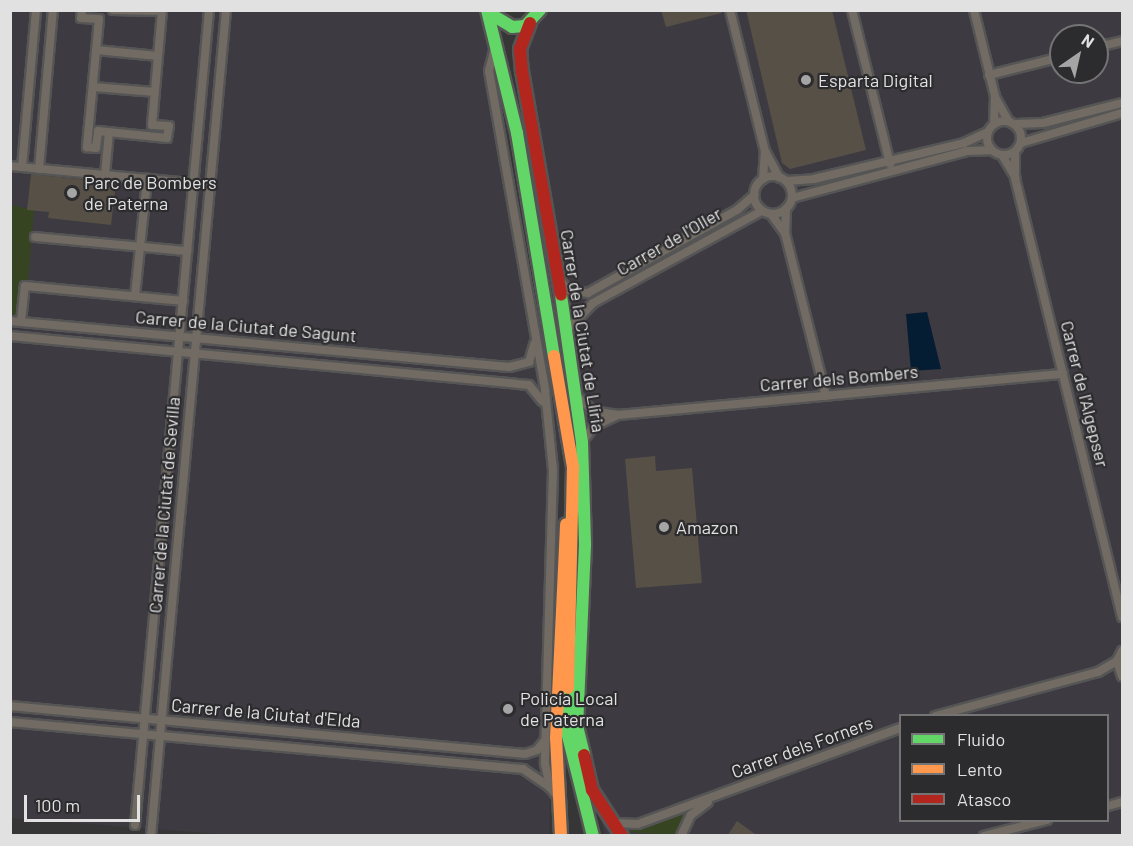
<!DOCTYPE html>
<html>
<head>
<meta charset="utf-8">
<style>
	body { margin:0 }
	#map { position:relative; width:1133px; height:846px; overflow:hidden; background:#363636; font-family:Barlow,sans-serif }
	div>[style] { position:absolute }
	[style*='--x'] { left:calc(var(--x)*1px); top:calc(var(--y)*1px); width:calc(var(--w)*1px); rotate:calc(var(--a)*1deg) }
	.built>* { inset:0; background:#3d3a41 }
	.green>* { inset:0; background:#364421 }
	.water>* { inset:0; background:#051d33 }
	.building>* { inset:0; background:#565047 }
	.roads { filter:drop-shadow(2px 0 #555) drop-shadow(-2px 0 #555) drop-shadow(0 2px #555) drop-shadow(0 -2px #555) }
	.street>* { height:8px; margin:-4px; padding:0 4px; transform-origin:4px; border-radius:4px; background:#716b63 }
	.street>.ring { margin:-4px; padding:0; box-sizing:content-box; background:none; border:8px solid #716b63; border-radius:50% }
	.fast>* { height:12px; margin:-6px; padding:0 6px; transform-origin:6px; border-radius:6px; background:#63d668 }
	.slow>* { height:12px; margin:-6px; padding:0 6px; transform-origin:6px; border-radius:6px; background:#ff974d }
	.jam>* { height:12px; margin:-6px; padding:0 6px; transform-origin:6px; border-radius:6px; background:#b3261e }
	.dots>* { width:16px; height:16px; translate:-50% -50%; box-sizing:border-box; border:3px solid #2c2b2d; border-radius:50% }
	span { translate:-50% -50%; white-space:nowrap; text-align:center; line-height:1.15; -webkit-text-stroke:4.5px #2c2b2d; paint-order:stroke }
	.poi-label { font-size:18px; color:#e1e1e2 }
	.left { translate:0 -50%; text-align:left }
	.street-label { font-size:18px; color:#e1e1e2 }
	.frame { position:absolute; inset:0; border:12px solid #e1e1e2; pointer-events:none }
	.legend { position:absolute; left:899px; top:714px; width:210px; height:108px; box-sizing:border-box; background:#2c2b2d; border:2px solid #747475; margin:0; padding:8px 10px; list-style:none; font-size:18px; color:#e1e1e2 }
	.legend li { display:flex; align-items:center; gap:12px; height:30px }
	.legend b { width:30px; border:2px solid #747475 }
	.north { position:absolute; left:1049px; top:24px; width:60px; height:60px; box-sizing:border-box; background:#2c2b2d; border:2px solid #747475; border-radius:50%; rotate:34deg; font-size:16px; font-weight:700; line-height:24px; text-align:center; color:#e1e1e2 }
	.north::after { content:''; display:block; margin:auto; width:21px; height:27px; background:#a5a5a6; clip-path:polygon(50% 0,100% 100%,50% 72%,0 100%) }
	.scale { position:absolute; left:24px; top:795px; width:116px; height:27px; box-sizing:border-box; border:3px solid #e1e1e2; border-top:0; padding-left:8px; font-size:18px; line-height:21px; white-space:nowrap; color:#e1e1e2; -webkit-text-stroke:4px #2c2b2d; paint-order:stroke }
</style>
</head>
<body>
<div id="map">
	<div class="built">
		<i style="clip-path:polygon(evenodd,548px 10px,1122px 11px,1122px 835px,605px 834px,576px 743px,581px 509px,577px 420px,521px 89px,529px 34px,548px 10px,1061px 36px,1097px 36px,1097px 72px,1061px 72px,1061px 36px,548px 10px,900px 716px,1108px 716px,1108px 820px,900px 820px,900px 716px)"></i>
		<i style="clip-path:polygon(10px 11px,482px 11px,561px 435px,549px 835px,247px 836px,11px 818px)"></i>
	</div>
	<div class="green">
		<i style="clip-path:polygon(11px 205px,34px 210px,28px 282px,21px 285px,17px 315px,11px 314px)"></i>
		<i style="clip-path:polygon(690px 809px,678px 835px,624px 832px,634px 830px)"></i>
	</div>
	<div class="water">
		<i style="clip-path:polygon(927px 312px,941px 369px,911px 371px,906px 314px)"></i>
	</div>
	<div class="building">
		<i style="clip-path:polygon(661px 10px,721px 10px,722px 13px,666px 27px)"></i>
		<i style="clip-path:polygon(746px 10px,832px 10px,866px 150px,790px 169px,782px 163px)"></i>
		<i style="clip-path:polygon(31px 174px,116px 183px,111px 225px,48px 218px,49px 212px,27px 210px)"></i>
		<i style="clip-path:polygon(655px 456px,656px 471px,692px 468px,702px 583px,636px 588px,625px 459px)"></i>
		<i style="clip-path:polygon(737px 821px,758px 836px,727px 836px)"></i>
	</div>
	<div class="roads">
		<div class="street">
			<i style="--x:82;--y:10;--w:8;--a:97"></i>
			<i style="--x:81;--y:18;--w:18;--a:3"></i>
			<i style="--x:99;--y:19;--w:129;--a:95.4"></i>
			<i style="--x:87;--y:147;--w:9;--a:6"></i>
			<i style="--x:96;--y:148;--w:17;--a:-83"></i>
			<i style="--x:98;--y:131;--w:69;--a:5.8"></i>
			<i style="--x:167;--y:138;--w:12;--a:-81"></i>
			<i style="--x:169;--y:126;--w:17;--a:-177"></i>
			<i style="--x:152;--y:125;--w:114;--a:-85"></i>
			<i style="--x:162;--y:11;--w:49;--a:-178.8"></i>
			<i style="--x:730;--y:10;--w:145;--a:76.1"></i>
			<i style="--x:765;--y:151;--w:30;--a:62"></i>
			<i style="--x:852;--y:10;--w:159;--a:76.1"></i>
			<i style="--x:974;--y:10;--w:89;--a:76.3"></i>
			<i style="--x:995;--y:96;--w:27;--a:92"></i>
			<i style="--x:495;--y:47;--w:25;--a:104"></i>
			<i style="--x:489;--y:71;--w:324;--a:80"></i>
			<i style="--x:545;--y:390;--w:80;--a:84.3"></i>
			<i style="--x:553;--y:470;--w:294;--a:91.6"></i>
			<i style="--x:545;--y:764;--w:24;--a:78"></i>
			<i style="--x:550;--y:787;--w:14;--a:54"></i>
			<i style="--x:1097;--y:47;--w:26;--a:-13"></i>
			<i style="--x:96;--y:50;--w:62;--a:5.5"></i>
			<i style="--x:989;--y:75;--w:74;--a:-14"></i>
			<i style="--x:93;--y:87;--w:62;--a:4.6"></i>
			<i style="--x:995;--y:97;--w:26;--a:61"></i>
			<i class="ring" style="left:987px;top:121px;width:26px;height:26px"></i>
			<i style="--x:1016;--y:124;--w:27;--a:-2"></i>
			<i style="--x:1043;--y:123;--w:81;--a:-14.2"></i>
			<i style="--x:1021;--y:143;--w:105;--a:-16.5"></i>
			<i style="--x:1015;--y:152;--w:26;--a:90"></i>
			<i style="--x:1015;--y:178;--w:452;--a:76.3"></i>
			<i style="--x:1002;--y:155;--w:26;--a:59"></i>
			<i style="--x:10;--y:166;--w:201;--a:5.4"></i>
			<i style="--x:22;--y:167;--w:158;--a:-84.9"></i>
			<i style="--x:39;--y:169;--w:160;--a:-85"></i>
			<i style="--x:105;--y:175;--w:43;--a:-84.7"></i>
			<i class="ring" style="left:754px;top:176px;width:30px;height:30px"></i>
			<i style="--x:763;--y:179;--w:27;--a:-86"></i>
			<i style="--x:787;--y:181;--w:27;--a:-4"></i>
			<i style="--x:814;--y:179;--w:154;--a:-13.5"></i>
			<i style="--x:964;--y:143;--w:26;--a:-25"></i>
			<i style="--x:792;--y:198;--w:181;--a:-15"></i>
			<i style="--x:967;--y:151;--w:25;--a:-2"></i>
			<i style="--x:786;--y:209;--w:24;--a:92"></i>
			<i style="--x:785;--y:233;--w:168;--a:75.9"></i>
			<i style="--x:771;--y:214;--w:24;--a:54"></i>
			<i style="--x:35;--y:237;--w:153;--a:5.3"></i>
			<i style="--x:559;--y:279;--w:14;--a:51"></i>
			<i style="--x:568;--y:290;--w:20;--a:9"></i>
			<i style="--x:588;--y:293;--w:171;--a:-29.1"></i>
			<i style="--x:737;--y:210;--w:23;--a:-41"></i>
			<i style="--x:135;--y:296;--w:118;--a:-84.1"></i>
			<i style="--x:10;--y:321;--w:501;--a:5.27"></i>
			<i style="--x:509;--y:367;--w:21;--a:-14"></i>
			<i style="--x:529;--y:362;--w:19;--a:-74"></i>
			<i style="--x:21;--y:322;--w:36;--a:-84"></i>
			<i style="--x:25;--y:286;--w:159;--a:5.4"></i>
			<i style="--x:567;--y:330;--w:37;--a:-46"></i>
			<i style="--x:593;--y:303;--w:192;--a:-28.6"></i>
			<i style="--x:10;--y:336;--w:521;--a:5.39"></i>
			<i style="--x:529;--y:385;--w:21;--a:51"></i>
			<i style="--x:579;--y:398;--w:19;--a:43"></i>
			<i style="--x:593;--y:411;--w:25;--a:9"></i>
			<i style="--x:618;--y:415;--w:447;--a:-5.3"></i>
			<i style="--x:582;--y:442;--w:20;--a:-53"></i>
			<i style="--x:594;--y:426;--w:26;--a:-25"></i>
			<i style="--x:1122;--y:651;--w:11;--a:117"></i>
			<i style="--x:1117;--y:661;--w:16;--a:72"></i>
			<i style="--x:10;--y:706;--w:517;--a:5.32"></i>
			<i style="--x:525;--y:754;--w:13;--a:-18"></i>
			<i style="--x:537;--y:750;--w:13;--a:-51"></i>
			<i style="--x:935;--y:716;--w:169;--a:-15.1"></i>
			<i style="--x:1098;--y:672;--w:22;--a:-30"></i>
			<i style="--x:10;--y:722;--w:515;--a:5.23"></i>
			<i style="--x:523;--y:769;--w:32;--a:34"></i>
			<i style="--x:1108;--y:806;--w:15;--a:-16"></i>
			<i style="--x:612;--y:823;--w:26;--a:2"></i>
			<i style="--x:638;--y:824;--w:279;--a:-20.1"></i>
			<i style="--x:135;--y:825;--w:818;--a:-84.81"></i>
			<i style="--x:151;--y:836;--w:829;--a:-84.81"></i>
			<i style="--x:681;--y:836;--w:23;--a:-65"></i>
			<i style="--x:691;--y:815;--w:21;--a:-37"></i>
			<i style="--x:984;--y:836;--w:65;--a:-14.3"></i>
		</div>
		<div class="fast">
			<i style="--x:487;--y:10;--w:127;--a:76.3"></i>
			<i style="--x:517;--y:133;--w:226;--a:80.6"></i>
			<i style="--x:489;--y:13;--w:27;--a:31"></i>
			<i style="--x:512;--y:27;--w:13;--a:-4"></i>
			<i style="--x:525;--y:26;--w:22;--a:-47"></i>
			<i style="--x:561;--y:295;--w:148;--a:81.9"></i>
			<i style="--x:582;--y:442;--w:103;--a:88.3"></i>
			<i style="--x:585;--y:545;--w:181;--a:92.5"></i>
			<i style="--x:577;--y:726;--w:30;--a:76"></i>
			<i style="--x:568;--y:688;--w:44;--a:91.3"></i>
			<i style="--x:567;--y:732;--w:107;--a:76"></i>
		</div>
		<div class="slow">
			<i style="--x:554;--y:356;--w:113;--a:80.3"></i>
			<i style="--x:573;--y:467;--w:221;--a:91.3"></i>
			<i style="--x:561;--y:836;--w:98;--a:-92.9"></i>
			<i style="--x:556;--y:738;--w:214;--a:-87.3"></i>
		</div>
		<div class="jam">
			<i style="--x:530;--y:23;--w:28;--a:111"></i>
			<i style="--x:520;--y:49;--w:22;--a:85"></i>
			<i style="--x:522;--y:71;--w:227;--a:80.1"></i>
			<i style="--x:584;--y:755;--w:36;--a:77"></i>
			<i style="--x:592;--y:790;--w:55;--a:56.9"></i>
		</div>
	</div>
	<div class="dots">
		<i style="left:806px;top:80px;background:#a5a5a6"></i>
		<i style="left:72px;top:193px;background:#a5a5a6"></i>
		<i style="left:664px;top:527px;background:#a5a5a6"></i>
		<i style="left:508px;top:709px;background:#a5a5a6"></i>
	</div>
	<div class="poi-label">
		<span class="left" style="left:818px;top:80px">Esparta Digital</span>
		<span class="left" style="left:84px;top:193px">Parc de Bombers<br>de Paterna</span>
		<span class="left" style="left:676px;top:527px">Amazon</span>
		<span class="left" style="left:520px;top:709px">Policía Local<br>de Paterna</span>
	</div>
	<div class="street-label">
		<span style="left:669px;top:241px;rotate:-30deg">Carrer de l'Oller</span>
		<span style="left:246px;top:326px;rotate:5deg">Carrer de la Ciutat de Sagunt</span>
		<span style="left:583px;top:331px;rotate:81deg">Carrer de la Ciutat de Llíria</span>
		<span style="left:839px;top:378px;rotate:-5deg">Carrer dels Bombers</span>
		<span style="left:1085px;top:394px;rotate:76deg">Carrer de l'Algepser</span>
		<span style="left:164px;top:505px;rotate:-85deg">Carrer de la Ciutat de Sevilla</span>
		<span style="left:266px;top:713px;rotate:5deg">Carrer de la Ciutat d'Elda</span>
		<span style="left:802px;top:747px;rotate:-20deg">Carrer dels Forners</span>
	</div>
	<div class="frame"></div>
	<ul class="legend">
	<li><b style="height:8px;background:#63d668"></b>Fluido</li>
	<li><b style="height:8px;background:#ff974d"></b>Lento</li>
	<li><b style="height:8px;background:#b3261e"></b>Atasco</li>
	</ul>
	<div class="north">N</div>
	<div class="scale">100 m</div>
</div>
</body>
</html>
